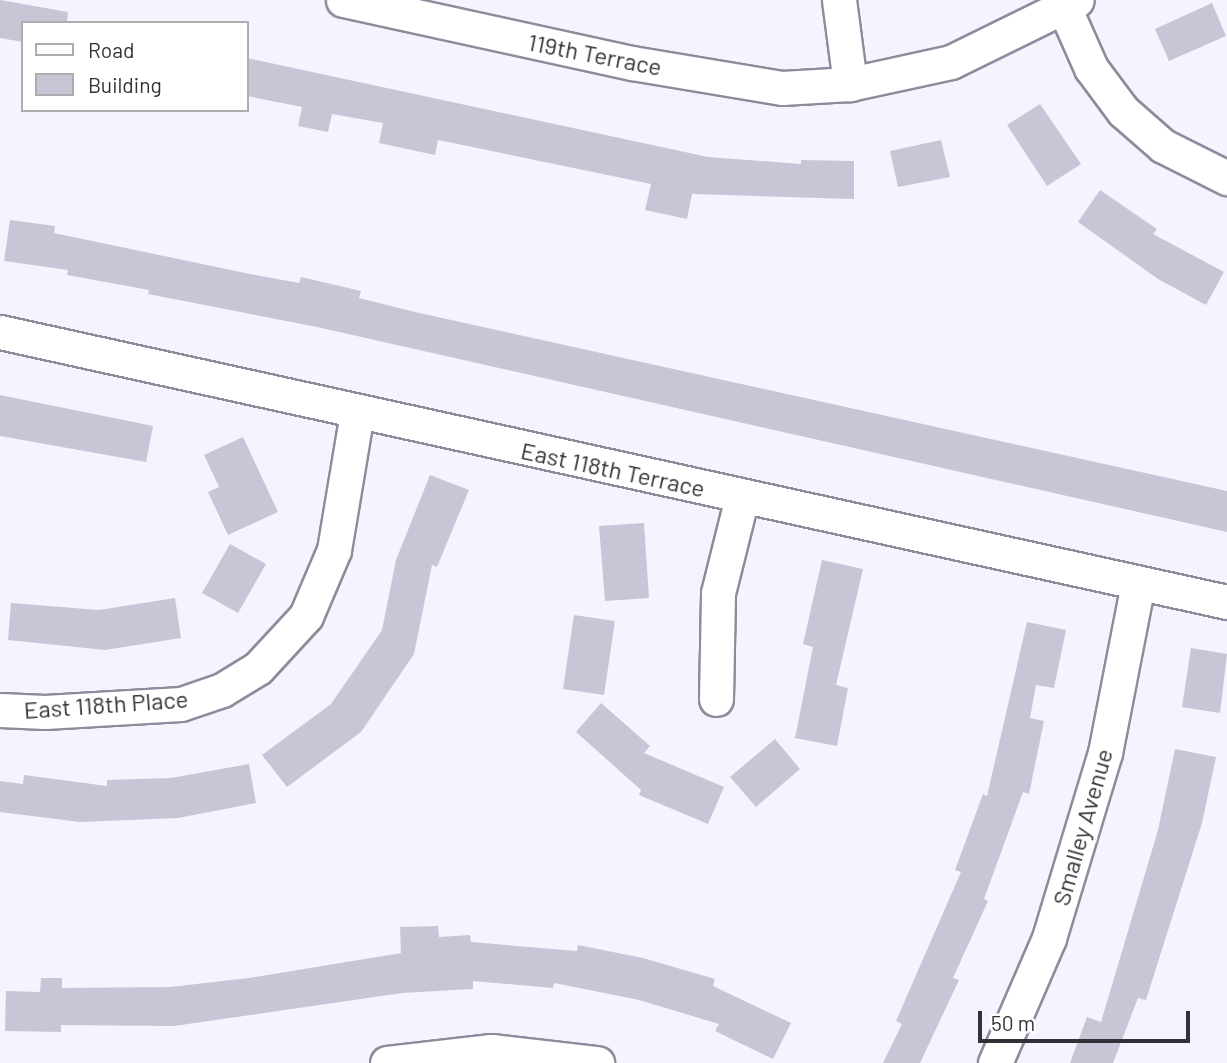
<!DOCTYPE html>
<html>
<head>
<meta charset="utf-8">
<style>
	body { margin:0 }
	#map { position:relative; width:1227px; height:1063px; overflow:hidden; background:#f4f4fe; font-family:Barlow,sans-serif }
	div>[style] { position:absolute }
	[style*='--x'] { left:calc(var(--x)*1px); top:calc(var(--y)*1px); width:calc(var(--w)*1px); rotate:calc(var(--a)*1deg) }
	.building>* { inset:0; background:#c6c6d7 }
	.roads { filter:drop-shadow(2px 0 #8c8c9c) drop-shadow(-2px 0 #8c8c9c) drop-shadow(0 2px #8c8c9c) drop-shadow(0 -2px #8c8c9c) }
	.minor>* { height:33px; margin:-16.5px; padding:0 16.5px; transform-origin:16.5px; border-radius:16.5px; background:#fff }
	span { translate:-50% -50%; white-space:nowrap; text-align:center; line-height:1.15; -webkit-text-stroke:7px #fff; paint-order:stroke }
	.street-label { font-size:24px; color:#313238 }
	.legend { position:absolute; left:21px; top:21px; width:228px; height:91px; box-sizing:border-box; background:#fff; border:2px solid #adadaf; margin:0; padding:9px 12px; list-style:none; font-size:21px; color:#313238 }
	.legend li { display:flex; align-items:center; gap:14px; height:35px }
	.legend b { width:35px; border:2px solid #adadaf }
	.scale { position:absolute; left:978px; top:1011px; width:212px; height:32px; box-sizing:border-box; border:4px solid #313238; border-top:0; padding-left:9px; font-size:21px; line-height:24px; white-space:nowrap; color:#313238; -webkit-text-stroke:5px #fff; paint-order:stroke }
</style>
</head>
<body>
<div id="map">
	<div class="building">
		<i style="clip-path:polygon(0 0,68px 12px,67px 23px,23px 23px,23px 42px,0 38px)"></i>
		<i style="clip-path:polygon(1212px 3px,1226px 36px,1169px 61px,1155px 29px)"></i>
		<i style="clip-path:polygon(247px 58px,708px 157px,801px 164px,801px 160px,854px 161px,854px 199px,692px 194px,687px 219px,645px 210px,651px 184px,438px 140px,435px 155px,379px 143px,383px 123px,332px 114px,328px 132px,298px 126px,302px 107px,247px 96px)"></i>
		<i style="clip-path:polygon(1040px 104px,1081px 164px,1047px 186px,1007px 125px)"></i>
		<i style="clip-path:polygon(941px 140px,950px 177px,898px 187px,890px 151px)"></i>
		<i style="clip-path:polygon(1100px 190px,1157px 229px,1153px 234px,1224px 272px,1206px 305px,1158px 279px,1078px 222px)"></i>
		<i style="clip-path:polygon(10px 220px,55px 226px,54px 233px,250px 274px,299px 283px,301px 277px,361px 291px,359px 298px,415px 312px,1227px 491px,1227px 532px,317px 327px,148px 294px,149px 290px,67px 275px,68px 270px,4px 261px)"></i>
		<i style="clip-path:polygon(0 395px,153px 426px,146px 462px,0 436px)"></i>
		<i style="clip-path:polygon(243px 437px,278px 512px,228px 535px,208px 492px,219px 487px,204px 455px)"></i>
		<i style="clip-path:polygon(430px 475px,469px 490px,437px 567px,432px 565px,414px 654px,361px 732px,287px 787px,262px 755px,331px 704px,382px 630px,396px 560px)"></i>
		<i style="clip-path:polygon(644px 523px,649px 598px,605px 601px,599px 526px)"></i>
		<i style="clip-path:polygon(230px 544px,266px 564px,238px 613px,202px 593px)"></i>
		<i style="clip-path:polygon(822px 560px,863px 569px,836px 685px,848px 688px,837px 746px,795px 738px,813px 647px,803px 644px)"></i>
		<i style="clip-path:polygon(175px 598px,181px 638px,105px 650px,8px 640px,11px 603px,99px 610px)"></i>
		<i style="clip-path:polygon(574px 615px,615px 621px,604px 695px,563px 689px)"></i>
		<i style="clip-path:polygon(1027px 622px,1066px 630px,1054px 688px,1036px 685px,1030px 718px,1044px 721px,1029px 794px,1023px 792px,984px 899px,988px 901px,953px 978px,959px 980px,920px 1063px,883px 1063px,902px 1024px,896px 1021px,961px 872px,955px 870px,983px 794px,987px 796px)"></i>
		<i style="clip-path:polygon(1191px 648px,1227px 654px,1220px 713px,1182px 707px)"></i>
		<i style="clip-path:polygon(601px 703px,650px 746px,644px 753px,724px 787px,708px 824px,639px 795px,641px 790px,576px 732px)"></i>
		<i style="clip-path:polygon(775px 739px,800px 769px,756px 807px,730px 777px)"></i>
		<i style="clip-path:polygon(1175px 749px,1216px 757px,1202px 823px,1146px 1000px,1138px 998px,1113px 1063px,1070px 1063px,1087px 1017px,1101px 1022px,1158px 830px)"></i>
		<i style="clip-path:polygon(249px 764px,256px 803px,178px 818px,80px 822px,0 812px,0 781px,23px 784px,24px 775px,107px 786px,107px 780px,171px 778px)"></i>
		<i style="clip-path:polygon(438px 926px,439px 937px,470px 935px,471px 942px,577px 951px,578px 945px,643px 958px,715px 979px,713px 986px,791px 1023px,773px 1059px,715px 1031px,719px 1024px,639px 1000px,554px 983px,553px 988px,473px 981px,473px 989px,402px 993px,174px 1026px,61px 1025px,61px 1032px,5px 1031px,6px 991px,40px 992px,41px 978px,62px 978px,62px 988px,170px 987px,249px 978px,401px 953px,400px 927px)"></i>
	</div>
	<div class="roads">
		<div class="minor">
			<i style="--x:343;--y:0;--w:296;--a:12.3"></i>
			<i style="--x:632;--y:63;--w:152;--a:9.5"></i>
			<i style="--x:782;--y:88;--w:68;--a:-3.4"></i>
			<i style="--x:850;--y:84;--w:103;--a:-12.3"></i>
			<i style="--x:951;--y:62;--w:140;--a:-26.2"></i>
			<i style="--x:839;--y:0;--w:85;--a:82.5"></i>
			<i style="--x:1064;--y:7;--w:67;--a:66.1"></i>
			<i style="--x:1091;--y:68;--w:54;--a:53.3"></i>
			<i style="--x:1123;--y:111;--w:53;--a:41.2"></i>
			<i style="--x:1163;--y:146;--w:72;--a:26.6"></i>
			<i style="--x:0;--y:332;--w:1256;--a:12.41"></i>
			<i style="--x:716;--y:699;--w:106;--a:-88.9"></i>
			<i style="--x:718;--y:593;--w:99;--a:-76"></i>
			<i style="--x:0;--y:710;--w:45;--a:2.5"></i>
			<i style="--x:45;--y:712;--w:136;--a:-3.4"></i>
			<i style="--x:181;--y:704;--w:43;--a:-18.9"></i>
			<i style="--x:222;--y:690;--w:42;--a:-31.4"></i>
			<i style="--x:258;--y:668;--w:71;--a:-47.3"></i>
			<i style="--x:306;--y:616;--w:72;--a:-67"></i>
			<i style="--x:334;--y:550;--w:139;--a:-80.5"></i>
			<i style="--x:387;--y:1063;--w:105;--a:-6.6"></i>
			<i style="--x:491;--y:1051;--w:107;--a:6.5"></i>
			<i style="--x:995;--y:1063;--w:136;--a:-66.6"></i>
			<i style="--x:1049;--y:938;--w:193;--a:-73.2"></i>
			<i style="--x:1105;--y:753;--w:173;--a:-79"></i>
		</div>
	</div>
	<div class="street-label">
		<span style="left:595px;top:54px;rotate:11deg">119th Terrace</span>
		<span style="left:613px;top:469px;rotate:12deg">East 118th Terrace</span>
		<span style="left:106px;top:704px;rotate:-4deg">East 118th Place</span>
		<span style="left:1082px;top:827px;rotate:-74deg">Smalley Avenue</span>
	</div>
	<ul class="legend">
	<li><b style="height:9px;background:#fff"></b>Road</li>
	<li><b style="height:19px;background:#c6c6d7"></b>Building</li>
	</ul>
	<div class="scale">50 m</div>
</div>
</body>
</html>
